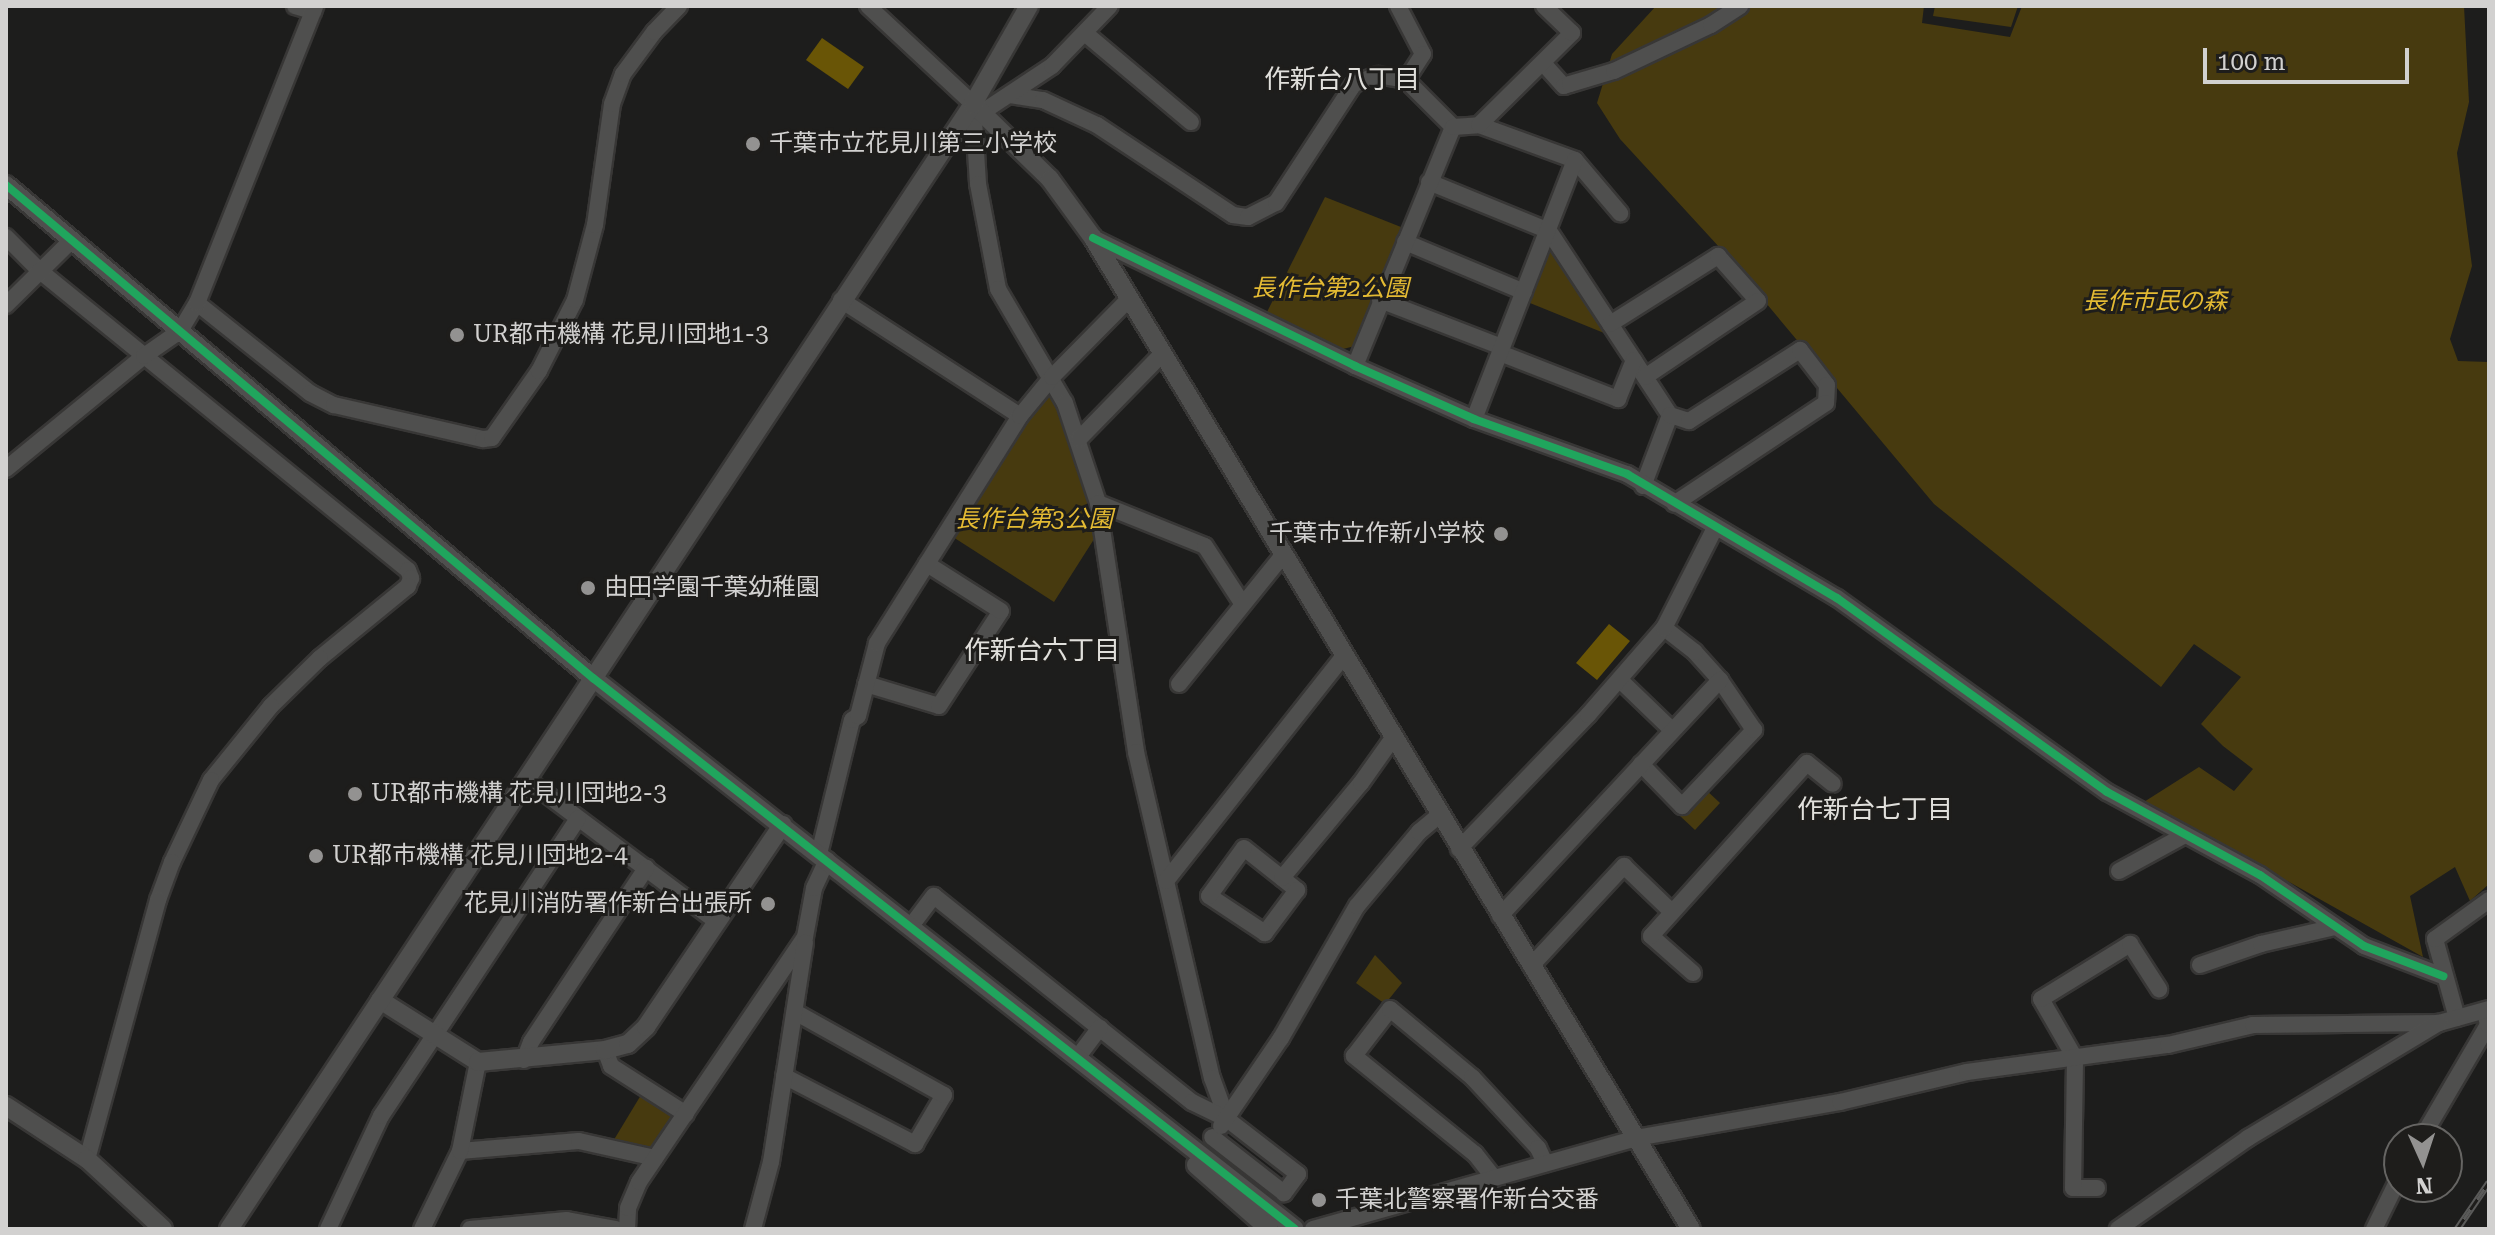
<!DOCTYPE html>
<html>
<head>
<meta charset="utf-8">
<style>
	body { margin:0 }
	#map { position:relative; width:2495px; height:1235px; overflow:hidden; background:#1d1d1c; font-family:"Roboto Serif","Noto Sans JP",serif }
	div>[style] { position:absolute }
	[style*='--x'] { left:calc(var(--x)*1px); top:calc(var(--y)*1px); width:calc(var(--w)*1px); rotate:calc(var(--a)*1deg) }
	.green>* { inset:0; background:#473a0f }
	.water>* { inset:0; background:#695506 }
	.roads { filter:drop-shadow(2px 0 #383736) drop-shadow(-2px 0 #383736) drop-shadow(0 2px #383736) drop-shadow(0 -2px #383736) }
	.minor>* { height:16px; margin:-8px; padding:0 8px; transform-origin:8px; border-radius:8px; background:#4f4f4e }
	.tertiary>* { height:18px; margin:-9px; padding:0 9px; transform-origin:9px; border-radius:9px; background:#4f4f4e }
	.rail>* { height:7px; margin-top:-3.5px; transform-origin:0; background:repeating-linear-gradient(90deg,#1e1d1b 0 12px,#5a5a59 0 24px); box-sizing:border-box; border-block:2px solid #5a5a59 }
	.cycleway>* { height:8px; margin:-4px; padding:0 4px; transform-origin:4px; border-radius:4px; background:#20a55d }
	.dots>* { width:22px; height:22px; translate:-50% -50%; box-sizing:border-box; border:4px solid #1e1d1b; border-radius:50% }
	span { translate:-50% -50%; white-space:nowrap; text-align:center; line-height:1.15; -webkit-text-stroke:6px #1e1d1b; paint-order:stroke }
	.poi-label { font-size:24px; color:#d2d1d0 }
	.left { translate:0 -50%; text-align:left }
	.right { translate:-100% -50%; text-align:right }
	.park-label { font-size:24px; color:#e3ba33; font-style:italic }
	.neighbourhood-label { font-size:26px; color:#e1e0dc }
	.frame { position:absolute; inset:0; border:8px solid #d2d1d0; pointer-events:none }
	.north { position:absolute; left:2383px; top:1123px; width:80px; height:80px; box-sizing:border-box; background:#1e1d1b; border:2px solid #666563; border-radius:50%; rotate:177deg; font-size:22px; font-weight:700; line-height:32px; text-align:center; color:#d2d1d0 }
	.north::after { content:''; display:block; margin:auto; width:28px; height:36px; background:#939291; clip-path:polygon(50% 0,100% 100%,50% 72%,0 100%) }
	.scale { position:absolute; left:2203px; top:48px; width:206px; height:36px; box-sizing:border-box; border:4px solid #d2d1d0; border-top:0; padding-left:10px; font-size:24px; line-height:28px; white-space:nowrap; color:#d2d1d0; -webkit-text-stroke:6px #1e1d1b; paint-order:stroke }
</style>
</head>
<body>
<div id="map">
	<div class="green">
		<i style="clip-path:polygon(1656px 6px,1924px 6px,1922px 23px,2010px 37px,2022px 6px,2464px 6px,2469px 102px,2457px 153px,2472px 266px,2450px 339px,2458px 361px,2489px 362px,2489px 884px,2470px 901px,2455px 867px,2410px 896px,2423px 957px,2205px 835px,2136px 807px,2199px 767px,2234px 791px,2253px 769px,2223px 746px,2201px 724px,2241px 677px,2194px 644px,2161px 687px,1934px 504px,1720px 248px,1620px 139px,1597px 103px,1612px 54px)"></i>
		<i style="clip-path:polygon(1935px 6px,2018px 6px,2011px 27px,1933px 16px)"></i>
		<i style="clip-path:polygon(1325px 197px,1401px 227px,1359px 345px,1339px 350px,1266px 314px)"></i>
		<i style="clip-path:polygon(1546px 251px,1552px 251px,1604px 333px,1525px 301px)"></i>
		<i style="clip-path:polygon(1052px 390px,1075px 446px,1096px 536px,1054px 602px,953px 537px,1046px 391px)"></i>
		<i style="clip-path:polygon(1704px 788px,1720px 803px,1695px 830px,1679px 815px)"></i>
		<i style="clip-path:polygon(1375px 955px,1402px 983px,1385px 1004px,1356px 983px)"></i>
		<i style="clip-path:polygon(641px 1095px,670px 1113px,671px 1120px,652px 1148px,645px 1150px,612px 1143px)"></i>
	</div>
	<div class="water">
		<i style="clip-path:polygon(822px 38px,864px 67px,848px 89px,806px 60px)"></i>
		<i style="clip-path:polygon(1609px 624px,1630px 641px,1597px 680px,1576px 663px)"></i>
	</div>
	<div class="roads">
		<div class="minor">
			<i style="--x:295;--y:6;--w:19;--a:16"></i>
			<i style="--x:868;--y:6;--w:144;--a:43"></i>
			<i style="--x:973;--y:104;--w:80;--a:86.4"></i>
			<i style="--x:978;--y:184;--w:107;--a:79.2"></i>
			<i style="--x:998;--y:289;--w:132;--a:59.6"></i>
			<i style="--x:1065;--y:403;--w:105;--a:71.7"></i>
			<i style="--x:1098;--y:503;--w:252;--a:81.3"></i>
			<i style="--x:1136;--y:752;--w:335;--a:76.9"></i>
			<i style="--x:1212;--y:1078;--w:44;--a:69.9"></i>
			<i style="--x:1398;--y:6;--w:54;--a:62.5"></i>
			<i style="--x:1423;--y:54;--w:31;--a:123"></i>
			<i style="--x:1406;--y:80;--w:66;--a:45"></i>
			<i style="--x:1086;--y:34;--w:137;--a:40"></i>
			<i style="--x:1543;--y:63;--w:31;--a:48"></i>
			<i style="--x:1564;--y:86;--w:6;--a:-18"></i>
			<i style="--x:1570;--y:84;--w:46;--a:-16.5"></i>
			<i style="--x:1614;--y:71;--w:107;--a:-25.4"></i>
			<i style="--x:1711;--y:25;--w:35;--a:-33"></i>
			<i style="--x:1010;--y:95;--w:33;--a:9"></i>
			<i style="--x:1043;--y:100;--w:60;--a:24.8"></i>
			<i style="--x:1097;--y:125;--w:163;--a:33.5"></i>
			<i style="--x:1233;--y:215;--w:15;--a:8"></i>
			<i style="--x:1248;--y:217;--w:31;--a:-27"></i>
			<i style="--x:1276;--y:203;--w:142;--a:-56.8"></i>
			<i style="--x:1354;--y:84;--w:26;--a:-21"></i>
			<i style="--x:1378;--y:75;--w:28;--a:10"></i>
			<i style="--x:984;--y:111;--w:82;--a:-33.5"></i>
			<i style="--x:1052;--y:66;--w:83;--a:-46"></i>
			<i style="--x:1479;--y:125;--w:102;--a:20"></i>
			<i style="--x:1575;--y:160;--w:70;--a:49.7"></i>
			<i style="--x:1429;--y:182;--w:130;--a:22.2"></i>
			<i style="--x:1549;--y:231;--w:220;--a:56.7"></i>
			<i style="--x:1670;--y:415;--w:76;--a:110.8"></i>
			<i style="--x:6;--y:237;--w:48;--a:45"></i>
			<i style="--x:40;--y:271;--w:474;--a:39.1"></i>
			<i style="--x:408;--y:570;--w:9;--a:69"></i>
			<i style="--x:411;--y:578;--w:9;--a:111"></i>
			<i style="--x:408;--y:586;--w:114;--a:140.7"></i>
			<i style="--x:320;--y:658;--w:69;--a:135.6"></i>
			<i style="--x:271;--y:706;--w:95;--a:129"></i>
			<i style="--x:211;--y:780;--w:91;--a:115.4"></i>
			<i style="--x:172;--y:862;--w:40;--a:110.2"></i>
			<i style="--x:158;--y:900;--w:269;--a:105.3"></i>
			<i style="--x:1093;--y:238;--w:292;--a:26"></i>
			<i style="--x:1355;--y:366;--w:130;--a:24"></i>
			<i style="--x:1474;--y:419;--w:163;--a:19.8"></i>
			<i style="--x:1627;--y:474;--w:244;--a:30.6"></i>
			<i style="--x:1837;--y:598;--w:332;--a:35.7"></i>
			<i style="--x:2107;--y:792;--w:174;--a:28.5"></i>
			<i style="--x:2260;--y:875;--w:126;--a:34.3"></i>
			<i style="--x:2364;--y:946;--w:85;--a:20.8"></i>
			<i style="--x:1405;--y:242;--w:129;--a:22.8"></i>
			<i style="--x:841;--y:300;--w:213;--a:32.9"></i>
			<i style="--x:1380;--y:300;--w:131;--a:21.1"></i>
			<i style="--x:197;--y:303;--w:144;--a:38.5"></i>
			<i style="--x:310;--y:393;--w:27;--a:27"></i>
			<i style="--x:334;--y:405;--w:153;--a:12.9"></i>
			<i style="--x:483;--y:439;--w:9;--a:-6"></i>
			<i style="--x:492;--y:438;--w:82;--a:-55"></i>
			<i style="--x:539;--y:371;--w:80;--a:-63.1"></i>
			<i style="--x:575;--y:300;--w:78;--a:-75.1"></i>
			<i style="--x:595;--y:225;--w:122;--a:-82"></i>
			<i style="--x:612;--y:104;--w:32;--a:-70"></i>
			<i style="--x:623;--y:74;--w:52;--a:-53.6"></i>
			<i style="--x:654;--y:32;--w:36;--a:-46"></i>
			<i style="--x:6;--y:305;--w:91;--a:-44.6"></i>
			<i style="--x:1610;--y:324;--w:128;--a:-32.2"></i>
			<i style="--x:1718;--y:256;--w:60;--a:48.4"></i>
			<i style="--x:1758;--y:301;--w:136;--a:146.1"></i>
			<i style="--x:1500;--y:353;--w:127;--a:21.3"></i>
			<i style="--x:1618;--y:399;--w:42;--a:-67.7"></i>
			<i style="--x:1355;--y:366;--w:258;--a:-67.7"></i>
			<i style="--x:1453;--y:127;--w:26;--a:-4"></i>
			<i style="--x:1479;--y:125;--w:131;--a:-44.7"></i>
			<i style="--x:1572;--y:33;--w:39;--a:-136"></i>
			<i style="--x:1670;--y:415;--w:20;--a:18"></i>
			<i style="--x:1689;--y:421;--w:132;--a:-32.6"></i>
			<i style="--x:1800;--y:350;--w:44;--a:52.4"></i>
			<i style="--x:1827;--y:385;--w:18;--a:93"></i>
			<i style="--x:1826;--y:403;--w:182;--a:146.4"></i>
			<i style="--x:1474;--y:419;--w:278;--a:-68.7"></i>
			<i style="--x:1079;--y:439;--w:119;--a:-45.7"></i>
			<i style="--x:6;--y:469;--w:178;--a:-39.3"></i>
			<i style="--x:144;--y:356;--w:44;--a:-34.8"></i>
			<i style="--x:180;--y:331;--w:33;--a:-59"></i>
			<i style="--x:197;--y:303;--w:320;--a:-68.3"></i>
			<i style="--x:1098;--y:503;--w:115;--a:21.9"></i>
			<i style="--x:1205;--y:546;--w:68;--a:57"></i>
			<i style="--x:1620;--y:680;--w:72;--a:43.9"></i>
			<i style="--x:866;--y:684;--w:76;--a:16.8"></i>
			<i style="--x:939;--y:706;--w:113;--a:-56.9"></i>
			<i style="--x:1001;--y:611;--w:88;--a:-147.6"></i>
			<i style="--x:1179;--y:684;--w:167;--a:-51.1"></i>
			<i style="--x:1641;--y:764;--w:59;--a:45.7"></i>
			<i style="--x:1682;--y:806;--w:105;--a:-46.5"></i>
			<i style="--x:1754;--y:730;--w:60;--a:-124.2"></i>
			<i style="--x:1720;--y:680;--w:38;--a:-132"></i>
			<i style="--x:1695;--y:652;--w:39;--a:-142"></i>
			<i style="--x:526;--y:779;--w:239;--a:36.8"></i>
			<i style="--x:1244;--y:848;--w:68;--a:38.4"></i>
			<i style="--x:1297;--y:890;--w:54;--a:126.7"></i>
			<i style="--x:1265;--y:933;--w:67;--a:-146.5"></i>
			<i style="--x:1209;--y:896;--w:59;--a:-53.9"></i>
			<i style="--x:1459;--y:849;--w:186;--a:-46.1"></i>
			<i style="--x:1588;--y:715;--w:116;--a:-48.9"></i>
			<i style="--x:1664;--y:628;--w:112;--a:-63"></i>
			<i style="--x:819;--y:854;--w:138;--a:-76.2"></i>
			<i style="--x:852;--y:720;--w:7;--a:-34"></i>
			<i style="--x:858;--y:716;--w:75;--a:-75.4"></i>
			<i style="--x:877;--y:643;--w:268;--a:-57.8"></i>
			<i style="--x:1020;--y:416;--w:50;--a:-50.6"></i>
			<i style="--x:1052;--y:377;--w:108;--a:-45.4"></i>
			<i style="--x:2119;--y:871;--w:75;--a:-28.6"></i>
			<i style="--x:1282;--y:878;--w:124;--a:-50.3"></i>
			<i style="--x:1361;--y:783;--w:55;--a:-54.6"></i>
			<i style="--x:1166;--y:881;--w:285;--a:-51.7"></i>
			<i style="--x:1500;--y:916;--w:323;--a:-47"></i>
			<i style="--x:911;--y:926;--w:38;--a:-53"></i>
			<i style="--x:934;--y:896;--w:330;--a:38.6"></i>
			<i style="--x:1192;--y:1102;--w:39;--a:26"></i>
			<i style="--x:1227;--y:1119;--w:90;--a:37.8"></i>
			<i style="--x:1298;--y:1174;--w:24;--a:126"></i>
			<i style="--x:1284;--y:1193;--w:91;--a:-142.1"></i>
			<i style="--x:2200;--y:965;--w:65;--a:-19"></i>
			<i style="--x:2261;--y:944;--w:76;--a:-12.9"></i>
			<i style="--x:1531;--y:966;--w:137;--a:-47.1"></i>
			<i style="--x:1624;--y:866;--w:66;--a:43.8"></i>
			<i style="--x:1693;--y:973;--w:56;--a:-138.6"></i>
			<i style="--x:1651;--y:936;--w:233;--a:-48"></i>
			<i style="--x:1807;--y:763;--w:33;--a:39"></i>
			<i style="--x:2457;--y:1018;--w:82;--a:-105.6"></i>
			<i style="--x:2435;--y:939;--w:67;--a:-35.8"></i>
			<i style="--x:605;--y:1050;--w:17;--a:69"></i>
			<i style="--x:611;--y:1066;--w:89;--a:32.6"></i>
			<i style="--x:1077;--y:1058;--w:38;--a:-53"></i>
			<i style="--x:524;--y:1060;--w:19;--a:-69"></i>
			<i style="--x:531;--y:1042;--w:209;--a:-56.5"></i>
			<i style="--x:784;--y:1076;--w:148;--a:27.4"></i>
			<i style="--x:915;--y:1144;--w:57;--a:-59.4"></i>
			<i style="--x:944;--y:1095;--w:171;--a:-150.9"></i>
			<i style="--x:1221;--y:1126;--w:107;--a:-55.7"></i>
			<i style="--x:1281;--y:1038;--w:152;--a:-60.1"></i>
			<i style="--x:1357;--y:906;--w:97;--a:-50"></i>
			<i style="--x:1419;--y:832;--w:26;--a:-40"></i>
			<i style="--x:2421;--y:1139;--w:132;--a:-59.6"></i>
			<i style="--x:2488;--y:1025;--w:14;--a:-102"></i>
			<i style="--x:460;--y:1151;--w:119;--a:-4.8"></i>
			<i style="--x:579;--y:1141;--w:78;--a:12.6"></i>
			<i style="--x:1494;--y:1178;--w:31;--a:-128"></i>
			<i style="--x:1475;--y:1154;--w:156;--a:-141"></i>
			<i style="--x:1354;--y:1056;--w:59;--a:-52.5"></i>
			<i style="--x:1390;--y:1009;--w:107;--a:39.7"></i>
			<i style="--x:1472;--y:1077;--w:97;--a:47.1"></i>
			<i style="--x:1538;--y:1148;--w:17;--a:65"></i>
			<i style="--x:2097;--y:1188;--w:24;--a:180"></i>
			<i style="--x:2073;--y:1188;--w:130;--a:-89.1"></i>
			<i style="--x:2075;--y:1058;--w:68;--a:-120"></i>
			<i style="--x:2041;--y:999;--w:105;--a:-31.7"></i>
			<i style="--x:2130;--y:944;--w:54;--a:57.2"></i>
			<i style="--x:328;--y:1229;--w:125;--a:-64.9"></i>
			<i style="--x:381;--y:1116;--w:357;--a:-56.5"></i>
			<i style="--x:422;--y:1229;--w:87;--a:-64"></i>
			<i style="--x:460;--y:1151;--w:91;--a:-78.6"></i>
			<i style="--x:470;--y:1229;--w:97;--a:-5.3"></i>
			<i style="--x:567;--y:1220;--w:50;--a:10.4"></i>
			<i style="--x:627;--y:1229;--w:21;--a:-87"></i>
			<i style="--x:628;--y:1208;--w:28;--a:-67"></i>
			<i style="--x:639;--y:1182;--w:296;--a:-55.9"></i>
			<i style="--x:805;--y:937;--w:50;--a:-79.6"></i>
			<i style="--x:814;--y:888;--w:31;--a:-65"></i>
			<i style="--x:753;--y:1229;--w:69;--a:-75"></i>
			<i style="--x:771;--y:1162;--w:222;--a:-81.2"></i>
			<i style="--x:1313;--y:1229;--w:336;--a:-15.7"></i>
			<i style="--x:1636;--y:1138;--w:207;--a:-10"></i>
			<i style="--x:1840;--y:1102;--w:130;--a:-13.3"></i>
			<i style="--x:1967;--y:1072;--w:203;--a:-7.7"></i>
			<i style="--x:2168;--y:1045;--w:87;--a:-13.2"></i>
			<i style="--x:2253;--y:1025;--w:186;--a:-0.6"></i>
			<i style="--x:2439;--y:1023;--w:52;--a:-15.6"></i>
			<i style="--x:2118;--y:1229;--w:159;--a:-35"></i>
			<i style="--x:2248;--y:1138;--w:223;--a:-31.1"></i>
			<i style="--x:2374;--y:1229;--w:57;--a:-63.9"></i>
		</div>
		<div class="tertiary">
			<i style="--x:973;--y:104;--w:107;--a:44.2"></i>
			<i style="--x:1050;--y:179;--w:73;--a:53.9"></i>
			<i style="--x:1093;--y:238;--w:1157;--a:58.89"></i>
			<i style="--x:6;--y:185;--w:767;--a:40.03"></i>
			<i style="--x:593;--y:678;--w:892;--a:38.13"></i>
			<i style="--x:380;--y:1000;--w:116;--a:32.3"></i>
			<i style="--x:478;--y:1062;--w:128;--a:-5.4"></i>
			<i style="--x:605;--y:1050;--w:24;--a:-15"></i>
			<i style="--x:628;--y:1044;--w:25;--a:-43"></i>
			<i style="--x:646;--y:1027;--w:244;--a:-56"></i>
			<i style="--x:6;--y:1106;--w:97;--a:33.2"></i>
			<i style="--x:87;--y:1159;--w:103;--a:42.6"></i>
			<i style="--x:1196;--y:1165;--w:97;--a:41.2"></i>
			<i style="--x:229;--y:1229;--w:1349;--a:-56.52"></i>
			<i style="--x:973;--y:104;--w:113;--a:-60.3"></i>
		</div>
	</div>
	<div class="rail">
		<i style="--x:2457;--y:1229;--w:57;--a:-55.8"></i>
	</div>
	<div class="cycleway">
		<i style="--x:6;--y:185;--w:767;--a:40.03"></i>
		<i style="--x:593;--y:678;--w:892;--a:38.13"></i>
		<i style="--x:1093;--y:238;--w:292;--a:26"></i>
		<i style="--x:1355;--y:366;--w:130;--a:24"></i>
		<i style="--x:1474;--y:419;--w:163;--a:19.8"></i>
		<i style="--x:1627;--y:474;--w:244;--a:30.6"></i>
		<i style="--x:1837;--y:598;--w:332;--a:35.7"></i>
		<i style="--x:2107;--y:792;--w:174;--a:28.5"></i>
		<i style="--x:2260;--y:875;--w:126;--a:34.3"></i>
		<i style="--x:2364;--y:946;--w:85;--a:20.8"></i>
	</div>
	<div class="dots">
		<i style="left:753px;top:144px;background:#939291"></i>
		<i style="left:457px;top:335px;background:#939291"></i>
		<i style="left:1501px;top:534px;background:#939291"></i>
		<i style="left:588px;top:588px;background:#939291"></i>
		<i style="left:355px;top:794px;background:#939291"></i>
		<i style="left:316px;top:856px;background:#939291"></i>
		<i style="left:768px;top:904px;background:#939291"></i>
		<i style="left:1319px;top:1200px;background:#939291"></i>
	</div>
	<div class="poi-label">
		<span class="left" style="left:769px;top:144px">千葉市立花見川第三小学校</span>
		<span class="left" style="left:473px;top:335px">UR都市機構 花見川団地1-3</span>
		<span class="right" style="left:1485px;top:534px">千葉市立作新小学校</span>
		<span class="left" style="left:604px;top:588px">由田学園千葉幼稚園</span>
		<span class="left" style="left:371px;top:794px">UR都市機構 花見川団地2-3</span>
		<span class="left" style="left:332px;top:856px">UR都市機構 花見川団地2-4</span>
		<span class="right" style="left:752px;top:904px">花見川消防署作新台出張所</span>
		<span class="left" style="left:1335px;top:1200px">千葉北警察署作新台交番</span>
	</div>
	<div class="park-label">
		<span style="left:1330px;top:289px">長作台第2公園</span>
		<span style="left:2155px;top:302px">長作市民の森</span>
		<span style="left:1034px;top:520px">長作台第3公園</span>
	</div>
	<div class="neighbourhood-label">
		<span style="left:1342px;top:80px">作新台八丁目</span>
		<span style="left:1042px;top:651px">作新台六丁目</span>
		<span style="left:1875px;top:810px">作新台七丁目</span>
	</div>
	<div class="frame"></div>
	<div class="north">N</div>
	<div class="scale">100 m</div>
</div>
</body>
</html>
